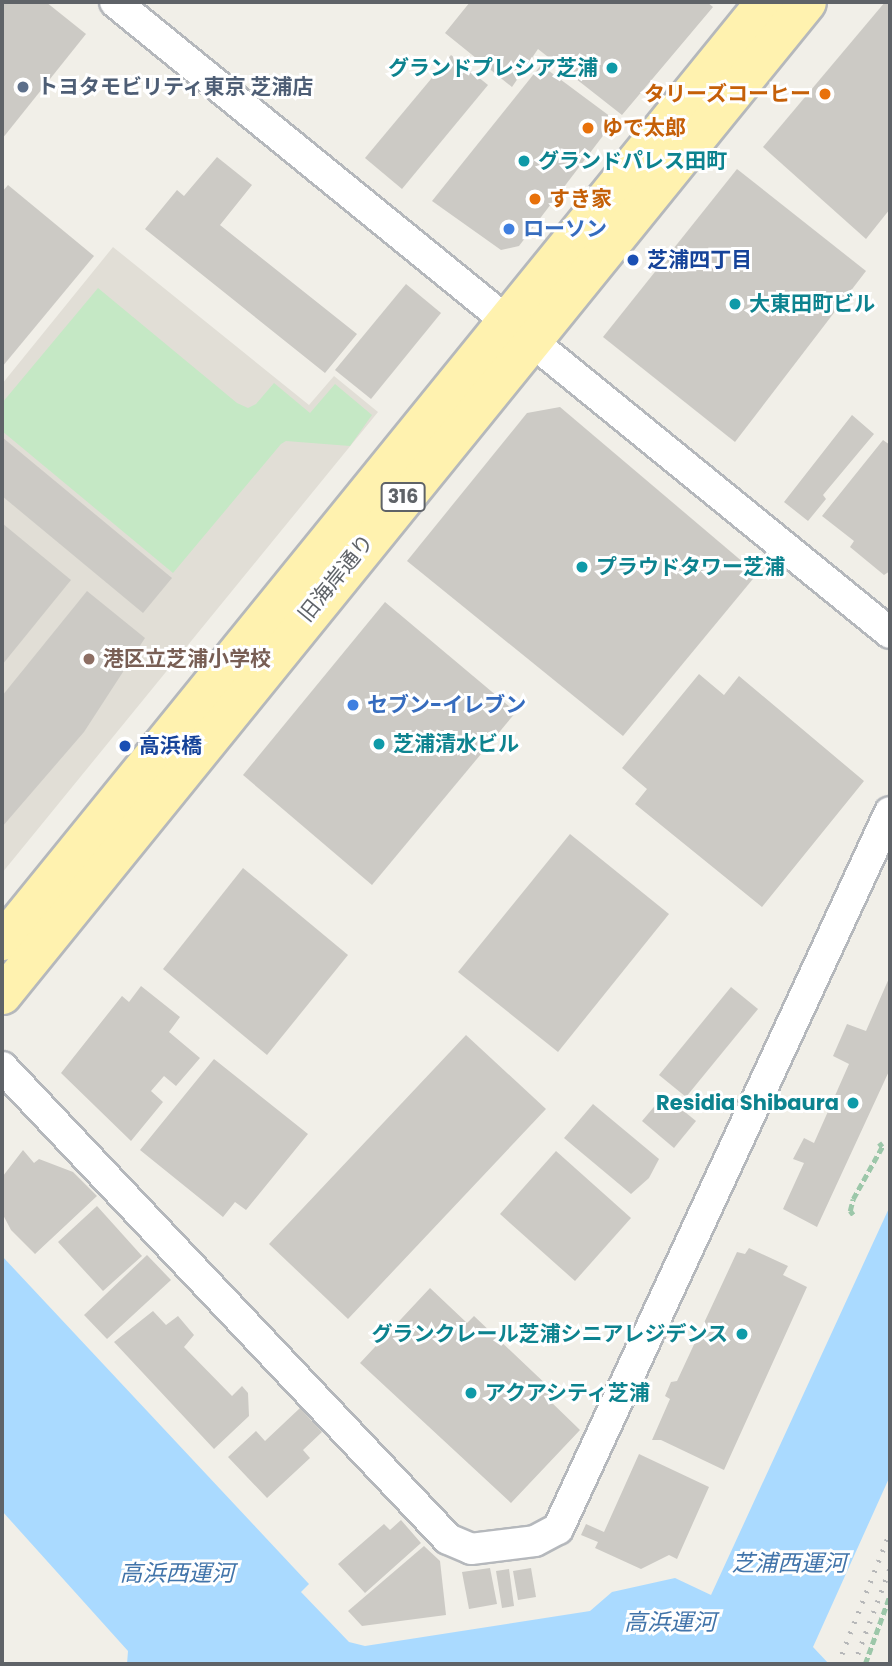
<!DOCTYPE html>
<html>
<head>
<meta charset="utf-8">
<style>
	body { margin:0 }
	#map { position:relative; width:892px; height:1666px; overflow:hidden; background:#f1efe8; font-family:Poppins,"Noto Sans JP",sans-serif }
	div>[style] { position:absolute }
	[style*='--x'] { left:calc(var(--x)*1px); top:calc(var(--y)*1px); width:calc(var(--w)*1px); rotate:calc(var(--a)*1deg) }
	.education>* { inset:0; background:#e1ded6 }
	.green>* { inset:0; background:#c5e8c5 }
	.water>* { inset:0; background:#aadaff }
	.building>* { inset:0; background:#cccac5 }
	.path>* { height:4.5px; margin-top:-2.25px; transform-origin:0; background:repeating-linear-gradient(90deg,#9cc7a9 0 7px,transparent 0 10.5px) }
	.roads { filter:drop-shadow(2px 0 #b5b8bc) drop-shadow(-2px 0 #b5b8bc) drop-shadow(0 2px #b5b8bc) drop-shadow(0 -2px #b5b8bc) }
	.minor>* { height:30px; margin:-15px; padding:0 15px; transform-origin:15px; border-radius:15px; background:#fff }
	.major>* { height:37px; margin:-18.5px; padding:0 18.5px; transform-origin:18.5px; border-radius:18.5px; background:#fff2af }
	.rail>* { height:5px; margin-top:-2.5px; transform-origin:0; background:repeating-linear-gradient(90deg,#b6b7b8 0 2px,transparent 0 11px) }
	.dots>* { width:19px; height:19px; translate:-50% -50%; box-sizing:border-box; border:4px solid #fff; border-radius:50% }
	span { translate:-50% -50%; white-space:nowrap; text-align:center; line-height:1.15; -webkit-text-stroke:6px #fff; paint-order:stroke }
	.shield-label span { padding:2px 5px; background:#fff; border:2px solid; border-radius:5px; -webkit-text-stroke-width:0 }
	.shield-label { font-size:19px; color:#5f6368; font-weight:700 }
	.culture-label { font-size:21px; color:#0d838f; font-weight:700 }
	.right { translate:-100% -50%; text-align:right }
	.left { translate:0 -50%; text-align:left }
	.service-label { font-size:21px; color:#4e5e75; font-weight:700 }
	.food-label { font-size:21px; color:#c56008; font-weight:700 }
	.shop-label { font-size:21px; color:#366cbe; font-weight:700 }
	.transit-label { font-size:21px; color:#164399; font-weight:700 }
	.street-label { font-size:21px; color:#5f6368 }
	.education-label { font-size:21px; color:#785e54; font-weight:700 }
	.water-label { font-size:23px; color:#4174aa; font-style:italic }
	.frame { position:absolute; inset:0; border:4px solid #5f6368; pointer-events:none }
</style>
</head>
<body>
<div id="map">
	<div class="education">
		<i style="clip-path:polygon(113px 247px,309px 405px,334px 376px,378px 412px,2px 873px,2px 384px)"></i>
	</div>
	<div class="green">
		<i style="clip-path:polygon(98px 288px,237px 403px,248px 408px,256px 404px,274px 383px,310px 413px,335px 384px,372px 415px,350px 446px,286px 441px,281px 444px,173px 573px,2px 431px,2px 403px)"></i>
	</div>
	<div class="water">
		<i style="clip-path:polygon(890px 1206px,890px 1476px,813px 1647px,829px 1664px,127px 1664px,128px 1651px,2px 1511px,2px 1256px,309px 1584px,301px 1592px,349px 1642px,365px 1646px,590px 1611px,612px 1592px,675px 1578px,711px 1595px)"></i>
	</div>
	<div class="building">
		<i style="clip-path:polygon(2px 2px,46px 2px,86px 34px,2px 139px)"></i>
		<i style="clip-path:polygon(470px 2px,707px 2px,713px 7px,622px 115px,538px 49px,512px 87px,445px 33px)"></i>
		<i style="clip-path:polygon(885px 2px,890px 2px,890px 209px,866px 239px,763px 147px)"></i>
		<i style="clip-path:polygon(451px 55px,488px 85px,402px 189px,365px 158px)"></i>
		<i style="clip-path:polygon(541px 65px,615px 120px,519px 246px,501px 250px,432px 201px)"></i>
		<i style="clip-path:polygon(217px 157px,252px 185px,220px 225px,357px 334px,325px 373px,145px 229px,177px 190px,184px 196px)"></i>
		<i style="clip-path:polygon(737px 169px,866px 271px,735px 442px,603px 337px)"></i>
		<i style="clip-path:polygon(8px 185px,94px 256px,2px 367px,2px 192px)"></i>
		<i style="clip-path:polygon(406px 284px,441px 313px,371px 399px,335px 370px)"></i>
		<i style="clip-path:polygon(560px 407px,757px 574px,623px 736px,407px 561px,527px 413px)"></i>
		<i style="clip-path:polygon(852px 415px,874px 434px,823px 495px,826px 499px,808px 521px,784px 502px)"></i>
		<i style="clip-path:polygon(2px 437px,172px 578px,143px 613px,2px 496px)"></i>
		<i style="clip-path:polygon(883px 440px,890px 445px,890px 571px,884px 575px,850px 547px,854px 541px,822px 516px)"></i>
		<i style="clip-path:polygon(2px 523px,71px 580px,2px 665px)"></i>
		<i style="clip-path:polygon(87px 591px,145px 638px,84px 732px,2px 827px,2px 696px)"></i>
		<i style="clip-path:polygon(385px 602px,516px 712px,372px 885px,243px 775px)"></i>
		<i style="clip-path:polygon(699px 674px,724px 695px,739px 676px,864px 781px,762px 907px,635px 804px,647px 789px,622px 768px)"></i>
		<i style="clip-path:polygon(570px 834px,669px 914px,558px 1052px,458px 972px)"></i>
		<i style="clip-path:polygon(243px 868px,348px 955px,267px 1055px,163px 969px)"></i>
		<i style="clip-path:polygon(890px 976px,890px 1069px,817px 1227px,783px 1209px,804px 1163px,793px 1159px,804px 1138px,814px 1143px,849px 1064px,833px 1056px,847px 1024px,866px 1031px)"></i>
		<i style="clip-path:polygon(141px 986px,180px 1017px,169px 1032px,200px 1058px,176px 1086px,164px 1076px,151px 1091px,163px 1102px,131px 1141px,61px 1073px,122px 996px,129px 1002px)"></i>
		<i style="clip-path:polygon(731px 987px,758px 1009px,686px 1097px,659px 1075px)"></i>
		<i style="clip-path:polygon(466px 1035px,546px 1109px,348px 1319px,269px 1244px)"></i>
		<i style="clip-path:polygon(214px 1059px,308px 1134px,246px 1210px,235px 1202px,223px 1217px,140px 1150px)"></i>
		<i style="clip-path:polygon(664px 1095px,696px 1121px,674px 1148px,642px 1121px)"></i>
		<i style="clip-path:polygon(593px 1104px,659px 1159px,649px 1178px,631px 1194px,564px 1138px)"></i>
		<i style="clip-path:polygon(23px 1150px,34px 1163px,39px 1159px,73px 1172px,97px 1196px,35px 1254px,11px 1230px,2px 1213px,3px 1176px)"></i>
		<i style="clip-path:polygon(556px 1151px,631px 1218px,575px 1281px,500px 1214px)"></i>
		<i style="clip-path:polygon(97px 1206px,142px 1256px,103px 1291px,58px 1242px)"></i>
		<i style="clip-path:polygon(749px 1248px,788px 1266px,783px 1275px,807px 1287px,724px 1470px,661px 1440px,652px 1440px,670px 1399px,665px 1396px,671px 1382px,677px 1381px,737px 1252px,745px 1254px)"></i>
		<i style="clip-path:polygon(147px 1255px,171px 1280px,107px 1339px,84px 1315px)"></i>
		<i style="clip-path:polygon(430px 1288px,467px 1323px,474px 1316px,552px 1390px,546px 1397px,580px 1430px,511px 1503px,360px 1363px)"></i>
		<i style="clip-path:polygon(153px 1311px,166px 1325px,178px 1316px,194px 1335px,184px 1347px,232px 1396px,242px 1386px,248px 1393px,249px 1416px,214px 1449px,114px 1342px)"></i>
		<i style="clip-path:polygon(300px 1408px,322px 1432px,303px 1450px,310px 1458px,267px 1498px,228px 1457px,256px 1431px,265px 1441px)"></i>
		<i style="clip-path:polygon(639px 1454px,709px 1487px,677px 1559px,669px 1555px,641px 1569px,595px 1548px,598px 1542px,581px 1535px,586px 1524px,604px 1532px)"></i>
		<i style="clip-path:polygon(401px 1520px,421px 1543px,365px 1593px,338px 1564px,384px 1524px,390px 1530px)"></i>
		<i style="clip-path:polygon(424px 1546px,440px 1561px,446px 1615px,362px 1626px,348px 1611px)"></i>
		<i style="clip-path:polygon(490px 1568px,497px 1604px,469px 1609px,462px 1572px)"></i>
		<i style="clip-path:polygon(531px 1568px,536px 1597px,518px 1600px,513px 1571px)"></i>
		<i style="clip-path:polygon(509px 1569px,514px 1606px,502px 1608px,496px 1571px)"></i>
	</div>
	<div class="path">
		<i style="--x:853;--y:1215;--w:5;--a:-127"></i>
		<i style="--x:850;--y:1211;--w:12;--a:-76"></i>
		<i style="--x:853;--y:1199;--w:60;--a:-60.9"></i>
		<i style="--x:882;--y:1147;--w:5;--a:-127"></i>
		<i style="--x:865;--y:1664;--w:73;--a:-70.1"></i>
	</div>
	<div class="roads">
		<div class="minor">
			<i style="--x:115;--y:2;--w:999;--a:39.15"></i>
			<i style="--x:2;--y:1067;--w:649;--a:46.62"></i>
			<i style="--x:448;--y:1539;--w:25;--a:23"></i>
			<i style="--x:471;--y:1549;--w:64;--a:-7.1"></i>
			<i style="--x:535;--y:1541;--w:26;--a:-28"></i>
			<i style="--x:558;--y:1529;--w:790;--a:-65.15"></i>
		</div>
		<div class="major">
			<i style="--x:2;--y:941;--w:1209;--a:-50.94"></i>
			<i style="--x:2;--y:995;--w:1278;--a:-50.97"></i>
		</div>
	</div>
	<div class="rail">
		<i style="--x:838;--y:1664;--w:142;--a:-68.5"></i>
		<i style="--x:854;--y:1664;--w:103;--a:-69.4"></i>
	</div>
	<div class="dots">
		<i style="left:612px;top:68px;background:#0f9aa8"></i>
		<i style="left:23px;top:87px;background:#5c6f8a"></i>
		<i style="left:825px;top:94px;background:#e8710a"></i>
		<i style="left:588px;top:128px;background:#e8710a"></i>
		<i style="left:524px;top:161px;background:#0f9aa8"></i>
		<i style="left:535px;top:199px;background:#e8710a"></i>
		<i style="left:509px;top:229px;background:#3f7fe0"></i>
		<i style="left:633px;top:260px;background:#1a4fb4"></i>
		<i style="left:735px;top:304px;background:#0f9aa8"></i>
		<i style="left:582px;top:567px;background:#0f9aa8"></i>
		<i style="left:89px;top:659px;background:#8d6e63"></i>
		<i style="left:353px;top:705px;background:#3f7fe0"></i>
		<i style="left:379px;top:744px;background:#0f9aa8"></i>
		<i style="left:125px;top:746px;background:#1a4fb4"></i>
		<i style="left:853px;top:1103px;background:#0f9aa8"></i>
		<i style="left:742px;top:1334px;background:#0f9aa8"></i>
		<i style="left:471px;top:1393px;background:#0f9aa8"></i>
	</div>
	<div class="shield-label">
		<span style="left:403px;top:497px">316</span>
	</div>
	<div class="culture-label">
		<span class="right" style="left:598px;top:68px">グランドプレシア芝浦</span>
		<span class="left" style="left:538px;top:161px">グランドパレス田町</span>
		<span class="left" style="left:749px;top:304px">大東田町ビル</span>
		<span class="left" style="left:596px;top:567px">プラウドタワー芝浦</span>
		<span class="left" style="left:393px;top:744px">芝浦清水ビル</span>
		<span class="right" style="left:839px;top:1103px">Residia Shibaura</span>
		<span class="right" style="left:728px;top:1334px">グランクレール芝浦シニアレジデンス</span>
		<span class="left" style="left:485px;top:1393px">アクアシティ芝浦</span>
	</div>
	<div class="service-label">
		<span class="left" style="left:37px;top:87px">トヨタモビリティ東京 芝浦店</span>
	</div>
	<div class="food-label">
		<span class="right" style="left:811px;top:94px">タリーズコーヒー</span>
		<span class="left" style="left:602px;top:128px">ゆで太郎</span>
		<span class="left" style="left:549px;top:199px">すき家</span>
	</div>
	<div class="shop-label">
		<span class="left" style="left:523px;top:229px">ローソン</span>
		<span class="left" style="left:367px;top:705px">セブン-イレブン</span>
	</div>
	<div class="transit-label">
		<span class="left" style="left:647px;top:260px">芝浦四丁目</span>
		<span class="left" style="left:139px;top:746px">高浜橋</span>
	</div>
	<div class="street-label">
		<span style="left:336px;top:578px;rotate:-51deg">旧海岸通り</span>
	</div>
	<div class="education-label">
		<span class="left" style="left:103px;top:659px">港区立芝浦小学校</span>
	</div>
	<div class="water-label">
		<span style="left:789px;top:1563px">芝浦西運河</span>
		<span style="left:177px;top:1573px">高浜西運河</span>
		<span style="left:670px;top:1622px">高浜運河</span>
	</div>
	<div class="frame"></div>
</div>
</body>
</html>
